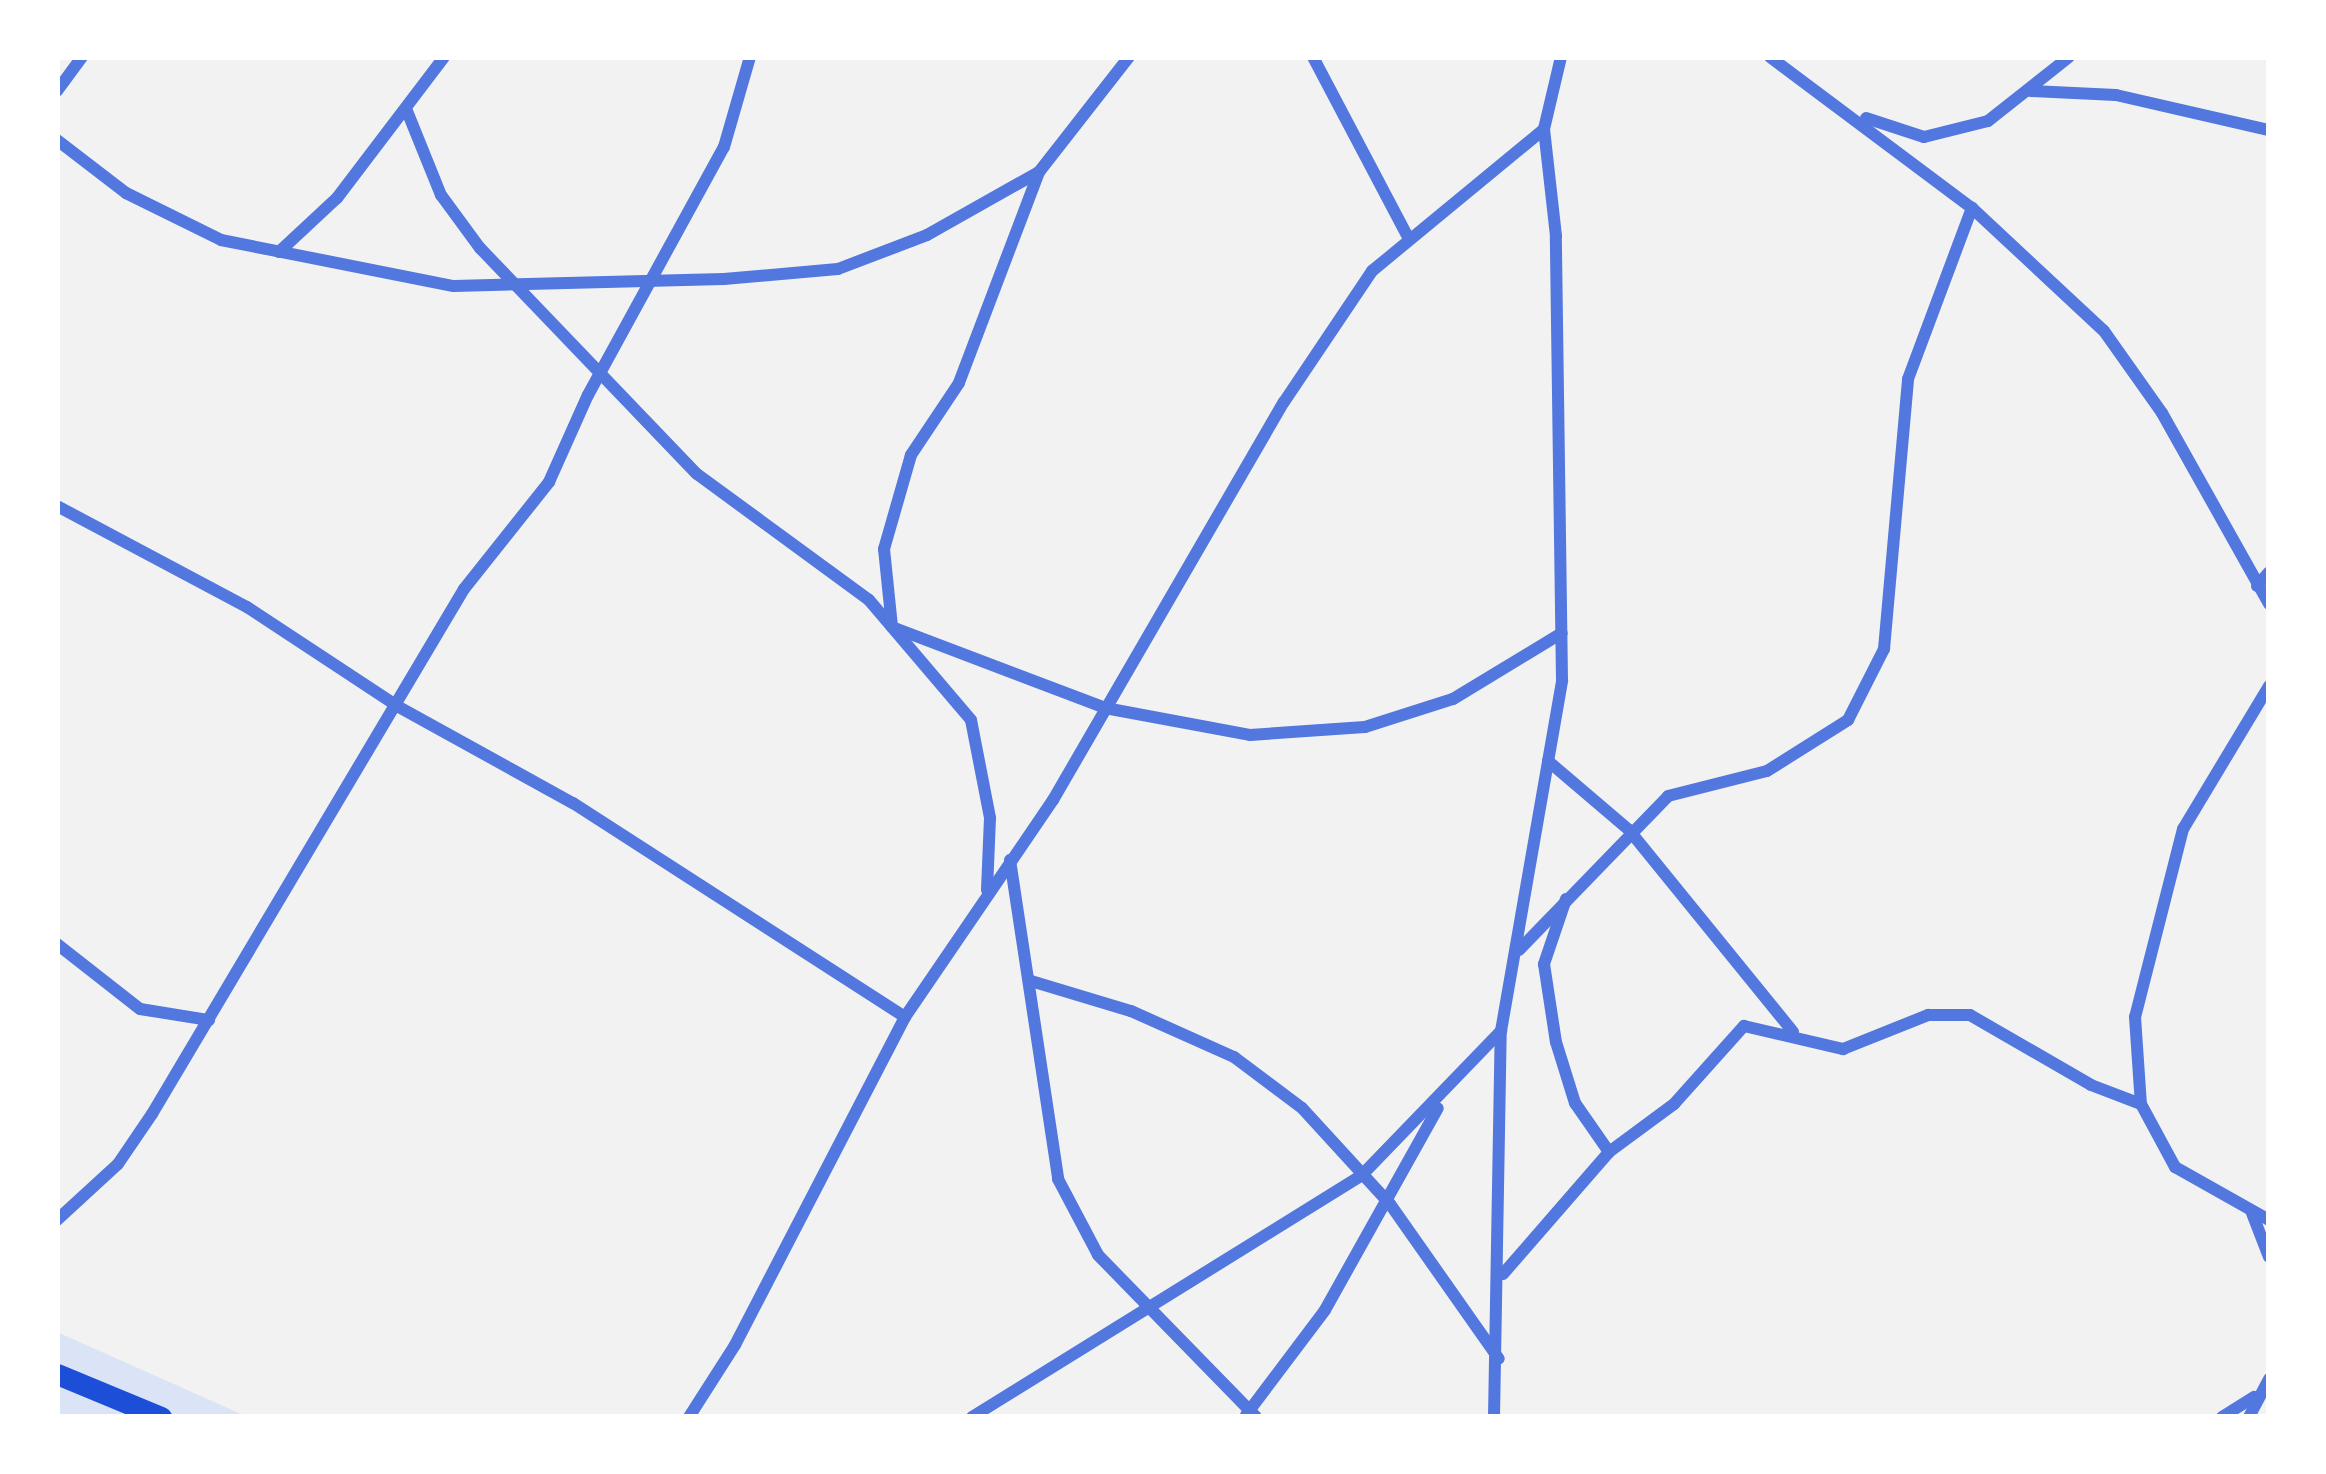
<!DOCTYPE html>
<html>
<head>
<meta charset="utf-8">
<style>
	body { margin:0 }
	#map { position:relative; width:2326px; height:1474px; overflow:hidden; background:#f2f2f2; font-family:Manrope,sans-serif }
	div>[style] { position:absolute }
	[style*='--x'] { left:calc(var(--x)*1px); top:calc(var(--y)*1px); width:calc(var(--w)*1px); rotate:calc(var(--a)*1deg) }
	.green>* { inset:0; background:#dbe4f7 }
	.minor>* { height:12px; margin:-6px; padding:0 6px; transform-origin:6px; border-radius:6px; background:#5277de }
	.secondary>* { height:21px; margin:-10.5px; padding:0 10.5px; transform-origin:10.5px; border-radius:10.5px; background:#1d4ed8 }
	span { translate:-50% -50%; white-space:nowrap; text-align:center; line-height:1.15; -webkit-text-stroke:12px #fff; paint-order:stroke }
	.frame { position:absolute; inset:0; border:60px solid #fff; pointer-events:none }
</style>
</head>
<body>
<div id="map">
	<div class="green">
		<i style="clip-path:polygon(57px 1332px,248px 1417px,57px 1417px)"></i>
	</div>
	<div class="minor">
		<i style="--x:1313;--y:57;--w:204;--a:62.2"></i>
		<i style="--x:1770;--y:57;--w:252;--a:36.8"></i>
		<i style="--x:1972;--y:208;--w:180;--a:43"></i>
		<i style="--x:2104;--y:331;--w:100;--a:54.7"></i>
		<i style="--x:2162;--y:413;--w:219;--a:60.7"></i>
		<i style="--x:57;--y:91;--w:42;--a:-53.7"></i>
		<i style="--x:2031;--y:91;--w:85;--a:2.7"></i>
		<i style="--x:2116;--y:95;--w:157;--a:12.9"></i>
		<i style="--x:407;--y:111;--w:91;--a:68"></i>
		<i style="--x:441;--y:195;--w:66;--a:53.7"></i>
		<i style="--x:480;--y:248;--w:313;--a:46.2"></i>
		<i style="--x:697;--y:474;--w:213;--a:36.2"></i>
		<i style="--x:869;--y:600;--w:157;--a:49.6"></i>
		<i style="--x:971;--y:720;--w:100;--a:79"></i>
		<i style="--x:990;--y:818;--w:72;--a:92.4"></i>
		<i style="--x:1866;--y:118;--w:61;--a:18.1"></i>
		<i style="--x:1924;--y:137;--w:66;--a:-14"></i>
		<i style="--x:1988;--y:121;--w:103;--a:-38.3"></i>
		<i style="--x:57;--y:140;--w:87;--a:37.5"></i>
		<i style="--x:126;--y:193;--w:106;--a:26.3"></i>
		<i style="--x:221;--y:240;--w:237;--a:11.2"></i>
		<i style="--x:454;--y:286;--w:270;--a:-1.5"></i>
		<i style="--x:724;--y:279;--w:114;--a:-5"></i>
		<i style="--x:838;--y:269;--w:95;--a:-20.9"></i>
		<i style="--x:927;--y:235;--w:129;--a:-29.4"></i>
		<i style="--x:1039;--y:172;--w:146;--a:-52"></i>
		<i style="--x:1039;--y:172;--w:226;--a:110.8"></i>
		<i style="--x:959;--y:383;--w:87;--a:123.7"></i>
		<i style="--x:911;--y:455;--w:98;--a:106"></i>
		<i style="--x:884;--y:549;--w:78;--a:84.1"></i>
		<i style="--x:892;--y:627;--w:228;--a:20.8"></i>
		<i style="--x:1105;--y:708;--w:147;--a:10.5"></i>
		<i style="--x:1250;--y:735;--w:115;--a:-4"></i>
		<i style="--x:1365;--y:727;--w:92;--a:-17.7"></i>
		<i style="--x:1453;--y:699;--w:127;--a:-31.2"></i>
		<i style="--x:279;--y:252;--w:79;--a:-43"></i>
		<i style="--x:337;--y:198;--w:177;--a:-52.8"></i>
		<i style="--x:57;--y:506;--w:215;--a:28"></i>
		<i style="--x:247;--y:607;--w:180;--a:33.4"></i>
		<i style="--x:397;--y:706;--w:201;--a:28.9"></i>
		<i style="--x:573;--y:803;--w:395;--a:32.8"></i>
		<i style="--x:2257;--y:586;--w:18;--a:-49"></i>
		<i style="--x:2269;--y:686;--w:167;--a:121"></i>
		<i style="--x:2183;--y:829;--w:194;--a:104.3"></i>
		<i style="--x:2135;--y:1017;--w:87;--a:86.1"></i>
		<i style="--x:2141;--y:1104;--w:72;--a:61.6"></i>
		<i style="--x:2175;--y:1167;--w:108;--a:29.4"></i>
		<i style="--x:1548;--y:761;--w:106;--a:40.4"></i>
		<i style="--x:1629;--y:830;--w:260;--a:50.9"></i>
		<i style="--x:1010;--y:860;--w:323;--a:81.4"></i>
		<i style="--x:1058;--y:1179;--w:86;--a:62.2"></i>
		<i style="--x:1098;--y:1255;--w:226;--a:45.7"></i>
		<i style="--x:1566;--y:899;--w:69;--a:108.7"></i>
		<i style="--x:1544;--y:964;--w:79;--a:81.3"></i>
		<i style="--x:1556;--y:1042;--w:64;--a:72.7"></i>
		<i style="--x:1575;--y:1103;--w:60;--a:55.2"></i>
		<i style="--x:57;--y:944;--w:105;--a:38.1"></i>
		<i style="--x:140;--y:1009;--w:70;--a:9.1"></i>
		<i style="--x:1519;--y:950;--w:214;--a:-45.9"></i>
		<i style="--x:1668;--y:796;--w:102;--a:-14.2"></i>
		<i style="--x:1767;--y:771;--w:96;--a:-32.2"></i>
		<i style="--x:1848;--y:720;--w:80;--a:-63.1"></i>
		<i style="--x:1884;--y:649;--w:271;--a:-84.9"></i>
		<i style="--x:1908;--y:379;--w:183;--a:-69.5"></i>
		<i style="--x:1031;--y:981;--w:104;--a:16.7"></i>
		<i style="--x:1131;--y:1011;--w:113;--a:24.1"></i>
		<i style="--x:1234;--y:1057;--w:85;--a:36.9"></i>
		<i style="--x:1302;--y:1108;--w:130;--a:47.5"></i>
		<i style="--x:1390;--y:1204;--w:189;--a:54.9"></i>
		<i style="--x:2252;--y:1213;--w:47;--a:68.9"></i>
		<i style="--x:57;--y:1220;--w:83;--a:-42.6"></i>
		<i style="--x:118;--y:1164;--w:60;--a:-55.8"></i>
		<i style="--x:152;--y:1114;--w:611;--a:-59.28"></i>
		<i style="--x:464;--y:589;--w:137;--a:-51.5"></i>
		<i style="--x:549;--y:482;--w:95;--a:-65.9"></i>
		<i style="--x:588;--y:395;--w:283;--a:-61.3"></i>
		<i style="--x:724;--y:147;--w:94;--a:-73.9"></i>
		<i style="--x:1503;--y:1274;--w:162;--a:-49"></i>
		<i style="--x:1609;--y:1152;--w:81;--a:-36.4"></i>
		<i style="--x:1674;--y:1104;--w:105;--a:-48.1"></i>
		<i style="--x:1744;--y:1026;--w:102;--a:13.1"></i>
		<i style="--x:1843;--y:1049;--w:92;--a:-21.8"></i>
		<i style="--x:1928;--y:1015;--w:42;--a:0"></i>
		<i style="--x:1970;--y:1015;--w:140;--a:30"></i>
		<i style="--x:2091;--y:1085;--w:53;--a:20.8"></i>
		<i style="--x:1246;--y:1415;--w:131;--a:-53"></i>
		<i style="--x:1325;--y:1310;--w:231;--a:-60.8"></i>
		<i style="--x:689;--y:1417;--w:85;--a:-57.4"></i>
		<i style="--x:735;--y:1345;--w:369;--a:-62.6"></i>
		<i style="--x:905;--y:1017;--w:263;--a:-55.7"></i>
		<i style="--x:1053;--y:800;--w:460;--a:-59.9"></i>
		<i style="--x:1284;--y:402;--w:158;--a:-56.1"></i>
		<i style="--x:1372;--y:271;--w:223;--a:-39.5"></i>
		<i style="--x:972;--y:1417;--w:458;--a:-31.8"></i>
		<i style="--x:1361;--y:1176;--w:202;--a:-46"></i>
		<i style="--x:1494;--y:1417;--w:386;--a:-89"></i>
		<i style="--x:1501;--y:1031;--w:356;--a:-80.1"></i>
		<i style="--x:1562;--y:680;--w:444;--a:-90.8"></i>
		<i style="--x:1556;--y:236;--w:108;--a:-96.4"></i>
		<i style="--x:1544;--y:129;--w:74;--a:-76.7"></i>
		<i style="--x:2222;--y:1417;--w:38;--a:-32"></i>
		<i style="--x:2249;--y:1417;--w:43;--a:-62.2"></i>
	</div>
	<div class="secondary">
		<i style="--x:57;--y:1374;--w:113;--a:22.5"></i>
	</div>
	<div class="frame"></div>
</div>
</body>
</html>
